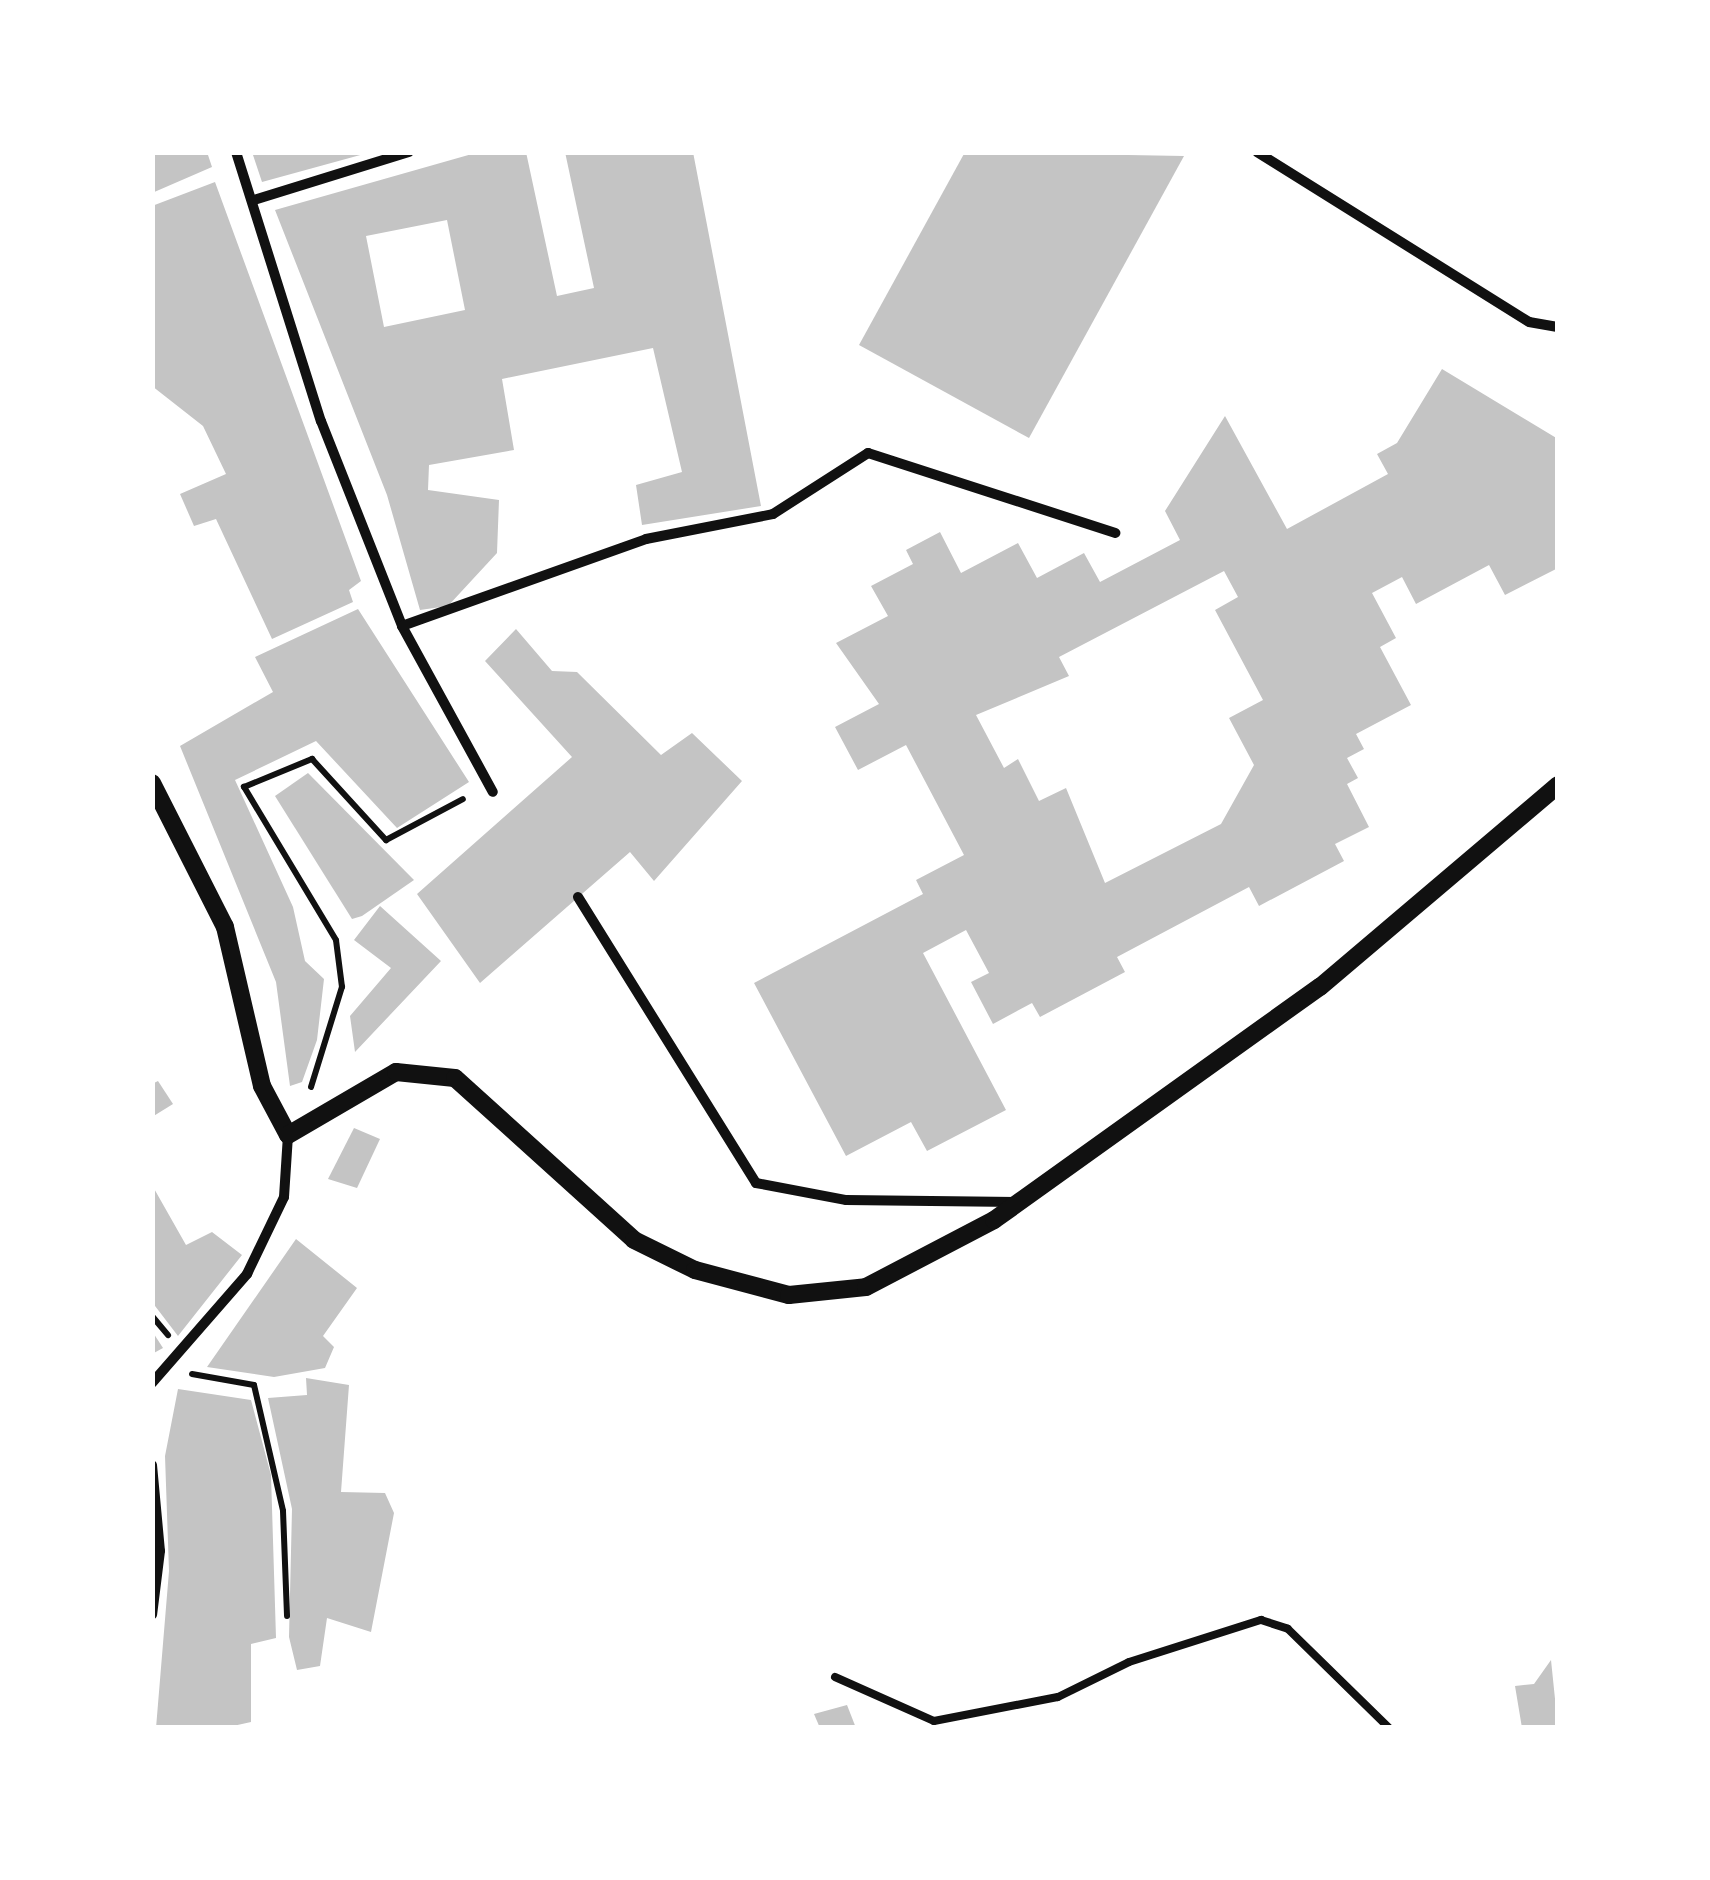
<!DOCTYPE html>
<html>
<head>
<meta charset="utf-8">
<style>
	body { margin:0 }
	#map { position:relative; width:1710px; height:1880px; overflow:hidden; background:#fff; font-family:"Roboto Condensed",sans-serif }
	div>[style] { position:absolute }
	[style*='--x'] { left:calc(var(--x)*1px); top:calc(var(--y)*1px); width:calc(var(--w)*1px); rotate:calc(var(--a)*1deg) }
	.building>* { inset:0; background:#c4c4c4 }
	.path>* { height:6px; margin:-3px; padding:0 3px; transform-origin:3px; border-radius:3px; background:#111 }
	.service>* { height:8px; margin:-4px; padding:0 4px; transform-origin:4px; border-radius:4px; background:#111 }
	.minor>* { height:10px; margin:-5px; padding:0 5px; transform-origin:5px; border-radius:5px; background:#111 }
	.tertiary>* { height:18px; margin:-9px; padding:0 9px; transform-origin:9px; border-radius:9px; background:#111 }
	span { translate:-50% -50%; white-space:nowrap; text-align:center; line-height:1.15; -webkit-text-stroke:8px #fff; paint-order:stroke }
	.frame { position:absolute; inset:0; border:155px solid #fff; pointer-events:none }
</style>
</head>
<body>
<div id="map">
	<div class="building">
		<i style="clip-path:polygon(152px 152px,207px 152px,212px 167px,152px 193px)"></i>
		<i style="clip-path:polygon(252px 152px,363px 152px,364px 154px,262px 182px)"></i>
		<i style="clip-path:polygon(evenodd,479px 152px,526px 152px,557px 296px,594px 288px,565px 152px,693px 152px,761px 506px,642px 525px,636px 485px,682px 472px,653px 348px,502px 379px,514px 450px,429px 465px,428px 490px,499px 500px,497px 553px,448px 606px,420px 610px,387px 495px,275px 210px,479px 152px,447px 220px,465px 310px,384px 327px,366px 236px,447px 220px)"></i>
		<i style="clip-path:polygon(965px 152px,1184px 156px,1029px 438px,859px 345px)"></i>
		<i style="clip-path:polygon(215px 182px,361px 581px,349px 590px,353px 602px,272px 639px,216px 519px,194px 526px,180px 494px,226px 474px,203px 426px,152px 386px,152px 206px)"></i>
		<i style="clip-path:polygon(evenodd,1442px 369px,1558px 439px,1558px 568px,1505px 595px,1489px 565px,1416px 604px,1402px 577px,1372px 593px,1396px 638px,1380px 647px,1411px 705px,1356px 734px,1364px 749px,1347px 758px,1358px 778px,1347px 784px,1369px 827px,1335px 844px,1344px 861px,1259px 906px,1249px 887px,1117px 957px,1125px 972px,1040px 1017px,1032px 1003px,993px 1024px,971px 982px,989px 973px,966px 930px,923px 953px,1006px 1110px,927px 1151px,911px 1122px,846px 1156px,754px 983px,923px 894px,916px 880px,964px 855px,906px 745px,858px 770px,835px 727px,879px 704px,836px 643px,888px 616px,871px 586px,913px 564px,906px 550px,940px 532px,961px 573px,1018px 543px,1037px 578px,1084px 553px,1100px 582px,1180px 540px,1165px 511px,1225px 416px,1287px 529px,1388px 474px,1377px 454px,1397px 443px,1442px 369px,1224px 571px,1238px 597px,1215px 610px,1263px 700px,1229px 718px,1254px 765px,1221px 824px,1105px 883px,1066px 788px,1039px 801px,1018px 759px,1004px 768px,976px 715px,1069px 676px,1059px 657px,1224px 571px)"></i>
		<i style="clip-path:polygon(358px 609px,469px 782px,397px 828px,316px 741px,235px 780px,293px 907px,305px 961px,324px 979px,317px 1040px,302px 1082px,290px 1086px,276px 982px,180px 746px,273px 692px,255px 657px)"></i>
		<i style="clip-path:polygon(516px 629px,552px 671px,577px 672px,661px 755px,692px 733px,742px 781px,654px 881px,630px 852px,480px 983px,417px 894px,572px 757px,485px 661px)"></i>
		<i style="clip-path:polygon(308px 773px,414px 880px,362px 916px,352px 919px,275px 796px)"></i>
		<i style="clip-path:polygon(380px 906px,441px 961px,355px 1052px,350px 1016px,391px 968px,354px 940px)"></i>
		<i style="clip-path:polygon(158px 1081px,173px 1104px,152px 1117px,152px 1084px)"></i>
		<i style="clip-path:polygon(354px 1128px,380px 1139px,357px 1188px,328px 1179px)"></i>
		<i style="clip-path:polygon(152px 1185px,186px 1245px,212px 1232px,242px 1255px,178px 1336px,152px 1302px)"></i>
		<i style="clip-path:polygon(296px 1239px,357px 1288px,323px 1336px,334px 1347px,325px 1368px,274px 1377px,207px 1367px)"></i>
		<i style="clip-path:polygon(152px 1331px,163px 1348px,152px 1354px)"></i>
		<i style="clip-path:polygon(306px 1378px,349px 1385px,341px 1492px,385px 1493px,394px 1513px,371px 1632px,327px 1618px,320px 1666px,297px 1670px,289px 1637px,292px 1509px,268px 1398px,307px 1395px)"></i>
		<i style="clip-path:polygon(178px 1389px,251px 1400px,271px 1475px,276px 1638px,251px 1644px,251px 1722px,224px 1728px,156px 1728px,169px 1571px,165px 1456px)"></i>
		<i style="clip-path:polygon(1551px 1660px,1558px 1728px,1522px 1728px,1515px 1686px,1534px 1684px)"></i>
		<i style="clip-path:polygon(847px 1705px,856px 1728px,820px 1728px,814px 1714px)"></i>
	</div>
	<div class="path">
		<i style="--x:311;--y:1087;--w:105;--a:-72.8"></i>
		<i style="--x:342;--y:987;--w:47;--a:-97.3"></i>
		<i style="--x:336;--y:940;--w:179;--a:-121"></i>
		<i style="--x:244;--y:787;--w:74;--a:-22.4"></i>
		<i style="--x:312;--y:759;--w:110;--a:47.6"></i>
		<i style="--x:386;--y:840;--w:87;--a:-28"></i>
		<i style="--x:152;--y:1316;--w:25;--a:50"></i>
		<i style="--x:192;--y:1374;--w:63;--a:10.1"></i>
		<i style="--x:254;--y:1385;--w:129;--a:77"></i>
		<i style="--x:283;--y:1511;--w:105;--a:87.8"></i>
	</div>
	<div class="service">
		<i style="--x:835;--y:1677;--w:108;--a:24"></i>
		<i style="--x:934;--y:1721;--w:126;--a:-11"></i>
		<i style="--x:1058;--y:1697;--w:79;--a:-26.2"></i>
		<i style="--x:1129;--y:1662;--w:139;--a:-17.7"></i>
		<i style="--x:1261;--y:1620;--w:28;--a:18"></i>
		<i style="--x:1288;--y:1629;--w:141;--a:44.4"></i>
	</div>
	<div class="minor">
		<i style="--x:236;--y:152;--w:282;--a:72.5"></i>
		<i style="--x:321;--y:421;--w:220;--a:68.4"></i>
		<i style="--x:402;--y:626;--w:189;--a:61.3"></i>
		<i style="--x:1257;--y:152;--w:321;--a:32"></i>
		<i style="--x:1529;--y:322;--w:29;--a:10"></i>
		<i style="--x:254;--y:200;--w:162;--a:-17.2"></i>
		<i style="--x:402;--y:626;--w:259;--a:-19.6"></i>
		<i style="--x:646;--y:539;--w:129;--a:-11.1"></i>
		<i style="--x:773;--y:514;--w:113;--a:-32.7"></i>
		<i style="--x:868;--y:453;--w:260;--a:17.9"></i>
		<i style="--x:578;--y:897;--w:337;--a:58.1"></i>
		<i style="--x:756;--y:1183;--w:92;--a:10.7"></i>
		<i style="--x:846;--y:1200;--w:170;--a:0.7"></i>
		<i style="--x:152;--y:1383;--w:145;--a:-48.9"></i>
		<i style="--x:247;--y:1274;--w:85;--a:-64.3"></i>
		<i style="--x:284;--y:1197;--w:62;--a:-86.3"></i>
		<i style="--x:152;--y:1465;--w:86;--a:84.7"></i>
		<i style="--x:160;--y:1551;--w:64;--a:97.1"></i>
	</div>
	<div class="tertiary">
		<i style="--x:152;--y:783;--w:161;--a:63.1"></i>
		<i style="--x:225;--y:927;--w:163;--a:76.9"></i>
		<i style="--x:262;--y:1086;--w:55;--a:62"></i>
		<i style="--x:288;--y:1135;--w:125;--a:-30.3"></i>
		<i style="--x:396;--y:1072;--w:59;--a:5.8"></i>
		<i style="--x:455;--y:1078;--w:241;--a:42.1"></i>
		<i style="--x:634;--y:1240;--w:68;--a:26.2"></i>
		<i style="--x:695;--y:1270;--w:97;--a:14.9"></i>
		<i style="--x:789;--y:1295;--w:77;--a:-5.9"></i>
		<i style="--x:866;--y:1287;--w:144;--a:-27.6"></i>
		<i style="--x:994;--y:1220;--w:401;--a:-35.6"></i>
		<i style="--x:1320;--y:987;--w:312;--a:-40.3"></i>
	</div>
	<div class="frame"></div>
</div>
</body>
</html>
